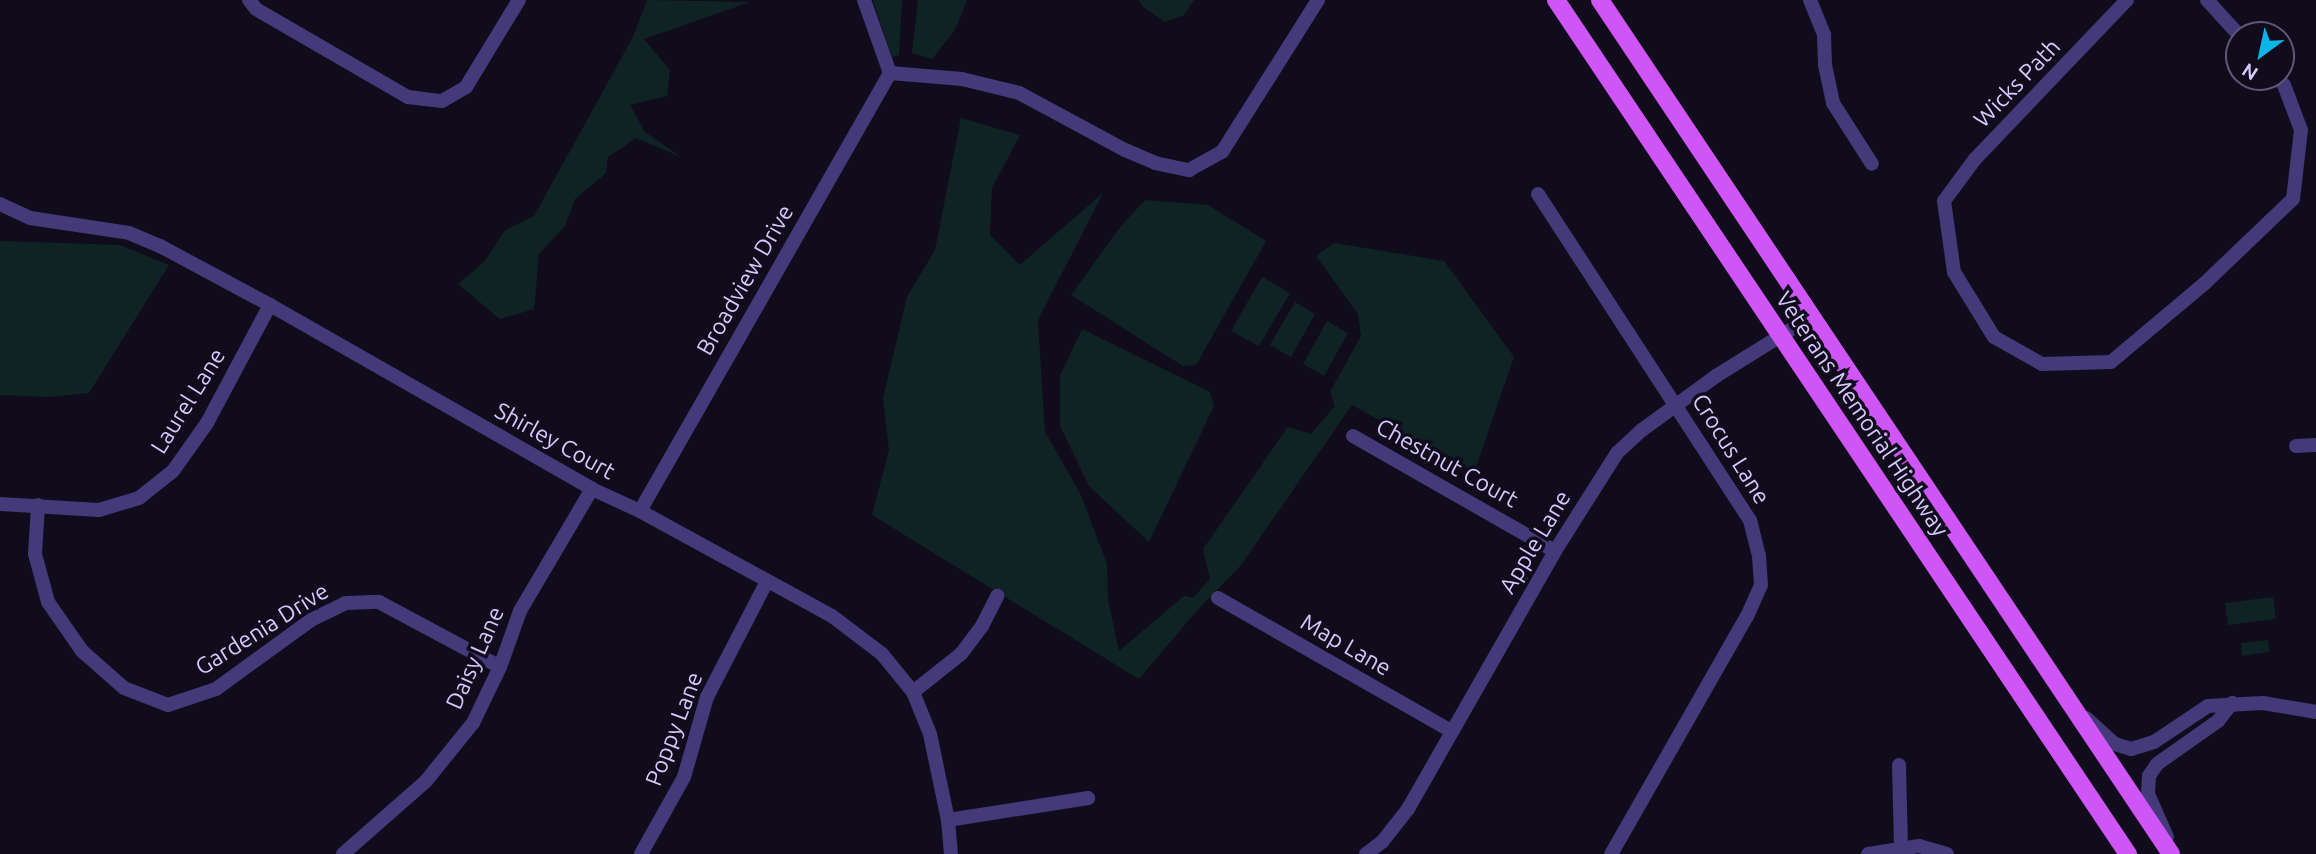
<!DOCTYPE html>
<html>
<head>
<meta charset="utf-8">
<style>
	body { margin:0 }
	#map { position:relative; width:2316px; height:854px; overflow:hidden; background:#110c1c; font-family:Ubuntu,sans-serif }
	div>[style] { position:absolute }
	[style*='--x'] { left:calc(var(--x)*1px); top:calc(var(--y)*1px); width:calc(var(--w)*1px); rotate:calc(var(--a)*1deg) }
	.green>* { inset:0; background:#0f2325 }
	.minor>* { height:14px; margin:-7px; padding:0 7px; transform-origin:7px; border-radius:7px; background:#443979 }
	.major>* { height:18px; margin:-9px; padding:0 9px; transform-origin:9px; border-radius:9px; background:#cf55f7 }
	span { translate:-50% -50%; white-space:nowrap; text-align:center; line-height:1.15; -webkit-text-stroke:7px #110c1c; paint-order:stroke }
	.street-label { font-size:23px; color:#d5c9fd }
	.north { position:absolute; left:2225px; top:21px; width:70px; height:70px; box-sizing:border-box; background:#110c1c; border:2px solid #5f5876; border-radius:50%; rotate:213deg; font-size:19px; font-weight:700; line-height:28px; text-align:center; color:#d5c9fd }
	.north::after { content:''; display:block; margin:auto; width:24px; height:32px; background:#0bb5e7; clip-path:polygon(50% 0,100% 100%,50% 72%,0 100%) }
</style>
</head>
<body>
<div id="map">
	<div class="green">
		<i style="clip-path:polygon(647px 0,750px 2px,644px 39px,670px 70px,667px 96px,630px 105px,645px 132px,681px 157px,636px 138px,608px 157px,606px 173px,575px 199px,565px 226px,539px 254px,534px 309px,500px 319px,458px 284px,485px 261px,505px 230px,534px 216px,633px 37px)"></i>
		<i style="clip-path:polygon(873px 0,902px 0,899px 55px,892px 57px)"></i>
		<i style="clip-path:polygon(918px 0,967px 0,955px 30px,932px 59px,912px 53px)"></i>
		<i style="clip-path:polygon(1139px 0,1194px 0,1184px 15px,1165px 22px,1143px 7px)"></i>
		<i style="clip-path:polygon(961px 118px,1020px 135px,992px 188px,990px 235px,1020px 265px,1103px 193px,1038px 320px,1045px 432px,1080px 493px,1107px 564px,1108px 600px,1119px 651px,1184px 596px,1193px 598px,1210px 579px,1203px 549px,1288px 427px,1311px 434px,1335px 406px,1330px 392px,1361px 336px,1358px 314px,1316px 256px,1334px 243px,1444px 261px,1514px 357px,1474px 473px,1352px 405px,1241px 565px,1192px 616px,1139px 679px,872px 515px,889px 450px,883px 398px,907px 297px,935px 250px)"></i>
		<i style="clip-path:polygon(1145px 200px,1208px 205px,1266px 241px,1196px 365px,1183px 366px,1071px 295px,1121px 226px)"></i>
		<i style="clip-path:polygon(0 241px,120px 245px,169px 265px,89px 393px,48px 397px,0 395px)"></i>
		<i style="clip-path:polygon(1262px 277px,1290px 293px,1259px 346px,1231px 331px)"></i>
		<i style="clip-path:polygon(1295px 302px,1315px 314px,1291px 357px,1270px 345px)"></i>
		<i style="clip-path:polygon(1327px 321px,1348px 333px,1324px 376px,1303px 364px)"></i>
		<i style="clip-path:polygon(1082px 329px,1210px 392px,1214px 406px,1149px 542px,1089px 486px,1060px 426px,1060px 376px)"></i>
		<i style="clip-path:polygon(2273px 597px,2276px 619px,2228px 625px,2225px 603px)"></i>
		<i style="clip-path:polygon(2268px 640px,2269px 652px,2242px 656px,2241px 643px)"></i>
	</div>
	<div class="minor">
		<i style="--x:249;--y:0;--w:11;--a:52"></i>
		<i style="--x:256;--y:9;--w:176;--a:30.1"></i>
		<i style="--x:408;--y:97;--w:34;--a:7"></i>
		<i style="--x:442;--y:101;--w:28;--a:-30"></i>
		<i style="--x:466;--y:87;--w:102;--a:-58.7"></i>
		<i style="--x:864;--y:0;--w:77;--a:70.4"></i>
		<i style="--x:890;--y:73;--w:72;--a:4.8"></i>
		<i style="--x:962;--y:79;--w:59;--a:13.8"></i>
		<i style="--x:1019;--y:93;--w:120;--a:28.3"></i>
		<i style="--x:1125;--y:150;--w:33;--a:23"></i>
		<i style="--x:1155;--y:163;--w:35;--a:12"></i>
		<i style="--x:1189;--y:170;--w:38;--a:-29"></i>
		<i style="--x:1222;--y:152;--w:180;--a:-57.7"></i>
		<i style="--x:1810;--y:0;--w:38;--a:68"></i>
		<i style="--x:1824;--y:35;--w:30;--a:88"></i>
		<i style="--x:1825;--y:65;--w:39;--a:78"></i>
		<i style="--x:1833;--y:103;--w:72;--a:57.4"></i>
		<i style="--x:2127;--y:0;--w:220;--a:133.7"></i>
		<i style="--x:1975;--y:159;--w:52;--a:126.4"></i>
		<i style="--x:1944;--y:201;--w:72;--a:82"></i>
		<i style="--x:1954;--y:272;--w:76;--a:58.4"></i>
		<i style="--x:1994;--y:337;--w:55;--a:29.4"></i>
		<i style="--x:2042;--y:364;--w:69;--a:-1.7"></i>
		<i style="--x:2111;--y:362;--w:123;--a:-40"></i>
		<i style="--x:2205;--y:283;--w:122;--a:-43.7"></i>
		<i style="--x:2293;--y:199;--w:69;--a:-83.4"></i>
		<i style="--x:2301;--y:130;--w:48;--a:-110.7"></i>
		<i style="--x:2284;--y:85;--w:11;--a:-131"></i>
		<i style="--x:2207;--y:0;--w:47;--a:47.6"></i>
		<i style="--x:1538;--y:194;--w:389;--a:57"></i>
		<i style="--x:1750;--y:520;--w:37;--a:76"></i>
		<i style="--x:1759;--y:556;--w:29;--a:86"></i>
		<i style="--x:1761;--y:585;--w:34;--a:114"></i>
		<i style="--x:1747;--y:616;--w:274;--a:119.7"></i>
		<i style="--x:0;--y:204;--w:33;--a:25"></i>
		<i style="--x:30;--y:218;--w:100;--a:8.6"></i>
		<i style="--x:129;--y:233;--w:34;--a:23"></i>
		<i style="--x:160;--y:246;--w:125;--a:28.2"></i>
		<i style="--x:270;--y:305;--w:371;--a:29.7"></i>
		<i style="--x:592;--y:489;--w:53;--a:24.6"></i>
		<i style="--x:640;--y:511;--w:219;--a:28.7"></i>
		<i style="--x:832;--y:616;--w:63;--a:37.2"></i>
		<i style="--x:882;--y:654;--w:49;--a:50.8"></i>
		<i style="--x:913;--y:692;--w:45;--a:68"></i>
		<i style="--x:930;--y:734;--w:88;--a:78.2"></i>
		<i style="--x:948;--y:820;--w:34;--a:85"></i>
		<i style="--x:1353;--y:436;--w:232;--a:29.7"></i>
		<i style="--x:2296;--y:446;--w:20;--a:-3"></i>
		<i style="--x:0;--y:504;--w:99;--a:3.5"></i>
		<i style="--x:99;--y:510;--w:42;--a:-16.7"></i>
		<i style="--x:139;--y:498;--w:43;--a:-38.5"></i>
		<i style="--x:173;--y:471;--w:59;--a:-54.7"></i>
		<i style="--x:207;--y:423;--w:134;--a:-61.9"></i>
		<i style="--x:38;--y:505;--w:49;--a:93.5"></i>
		<i style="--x:35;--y:554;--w:50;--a:74.8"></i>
		<i style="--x:48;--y:602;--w:60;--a:55.2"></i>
		<i style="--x:82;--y:651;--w:56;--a:41.4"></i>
		<i style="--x:124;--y:688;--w:47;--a:21.1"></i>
		<i style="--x:168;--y:705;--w:51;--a:-18.4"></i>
		<i style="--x:216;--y:689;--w:117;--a:-36"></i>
		<i style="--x:311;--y:620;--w:39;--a:-26"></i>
		<i style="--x:346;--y:603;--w:33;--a:-2"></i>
		<i style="--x:379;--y:602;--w:137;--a:28.2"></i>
		<i style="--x:640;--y:511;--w:504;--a:-60.28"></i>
		<i style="--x:1218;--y:598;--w:268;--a:29.7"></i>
		<i style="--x:913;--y:692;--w:61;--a:-38.4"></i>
		<i style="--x:961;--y:654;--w:35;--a:-53"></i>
		<i style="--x:982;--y:626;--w:34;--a:-63"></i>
		<i style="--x:2086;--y:718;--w:39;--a:42"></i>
		<i style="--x:2115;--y:744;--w:17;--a:17"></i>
		<i style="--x:2131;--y:749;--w:24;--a:-17"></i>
		<i style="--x:2154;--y:742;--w:65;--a:-33.7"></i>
		<i style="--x:2208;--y:706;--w:55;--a:-3.1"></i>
		<i style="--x:2263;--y:703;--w:54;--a:9.6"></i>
		<i style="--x:1899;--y:765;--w:81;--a:88.6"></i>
		<i style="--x:948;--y:820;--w:142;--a:-8.9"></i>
		<i style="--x:2167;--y:837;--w:47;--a:-113.8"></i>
		<i style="--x:2148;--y:794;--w:18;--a:-87"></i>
		<i style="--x:2149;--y:776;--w:14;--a:-56"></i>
		<i style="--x:2157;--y:764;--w:75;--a:-35.2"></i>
		<i style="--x:2218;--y:721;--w:23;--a:-52"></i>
		<i style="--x:343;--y:854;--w:111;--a:-41.3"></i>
		<i style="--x:426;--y:781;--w:75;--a:-51"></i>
		<i style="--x:473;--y:723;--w:62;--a:-64.3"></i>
		<i style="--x:500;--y:667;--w:59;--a:-70.3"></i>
		<i style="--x:520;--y:611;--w:142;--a:-59.5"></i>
		<i style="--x:641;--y:854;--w:88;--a:-60.8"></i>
		<i style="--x:684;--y:777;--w:83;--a:-74"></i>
		<i style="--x:707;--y:697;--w:128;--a:-62.6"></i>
		<i style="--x:1366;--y:854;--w:20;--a:-37"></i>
		<i style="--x:1382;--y:842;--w:42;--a:-51.8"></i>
		<i style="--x:1408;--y:809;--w:297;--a:-60.3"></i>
		<i style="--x:1555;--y:551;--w:116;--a:-57.7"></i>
		<i style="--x:1617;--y:453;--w:34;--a:-43"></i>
		<i style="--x:1642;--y:430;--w:92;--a:-36.1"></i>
		<i style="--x:1716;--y:376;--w:112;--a:-31.8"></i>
		<i style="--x:1868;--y:854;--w:52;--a:-8.9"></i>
		<i style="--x:1919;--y:846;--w:29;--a:16"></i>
	</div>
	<div class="major">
		<i style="--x:1556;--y:0;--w:1028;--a:56.19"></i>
		<i style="--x:1600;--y:0;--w:1027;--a:56.23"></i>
	</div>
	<div class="street-label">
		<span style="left:2017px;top:83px;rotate:-46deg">Wicks Path</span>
		<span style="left:745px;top:280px;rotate:-60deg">Broadview Drive</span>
		<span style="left:188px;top:401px;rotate:-58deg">Laurel Lane</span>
		<span style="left:1862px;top:414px;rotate:56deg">Veterans Memorial Highway</span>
		<span style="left:555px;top:441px;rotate:29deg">Shirley Court</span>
		<span style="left:1731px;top:449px;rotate:58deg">Crocus Lane</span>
		<span style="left:1447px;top:463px;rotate:29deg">Chestnut Court</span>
		<span style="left:1535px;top:542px;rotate:-59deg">Apple Lane</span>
		<span style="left:262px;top:629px;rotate:-32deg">Gardenia Drive</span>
		<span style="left:1346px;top:645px;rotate:30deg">Map Lane</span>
		<span style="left:475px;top:658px;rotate:-66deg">Daisy Lane</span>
		<span style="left:674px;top:729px;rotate:-69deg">Poppy Lane</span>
	</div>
	<div class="north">N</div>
</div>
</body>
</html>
